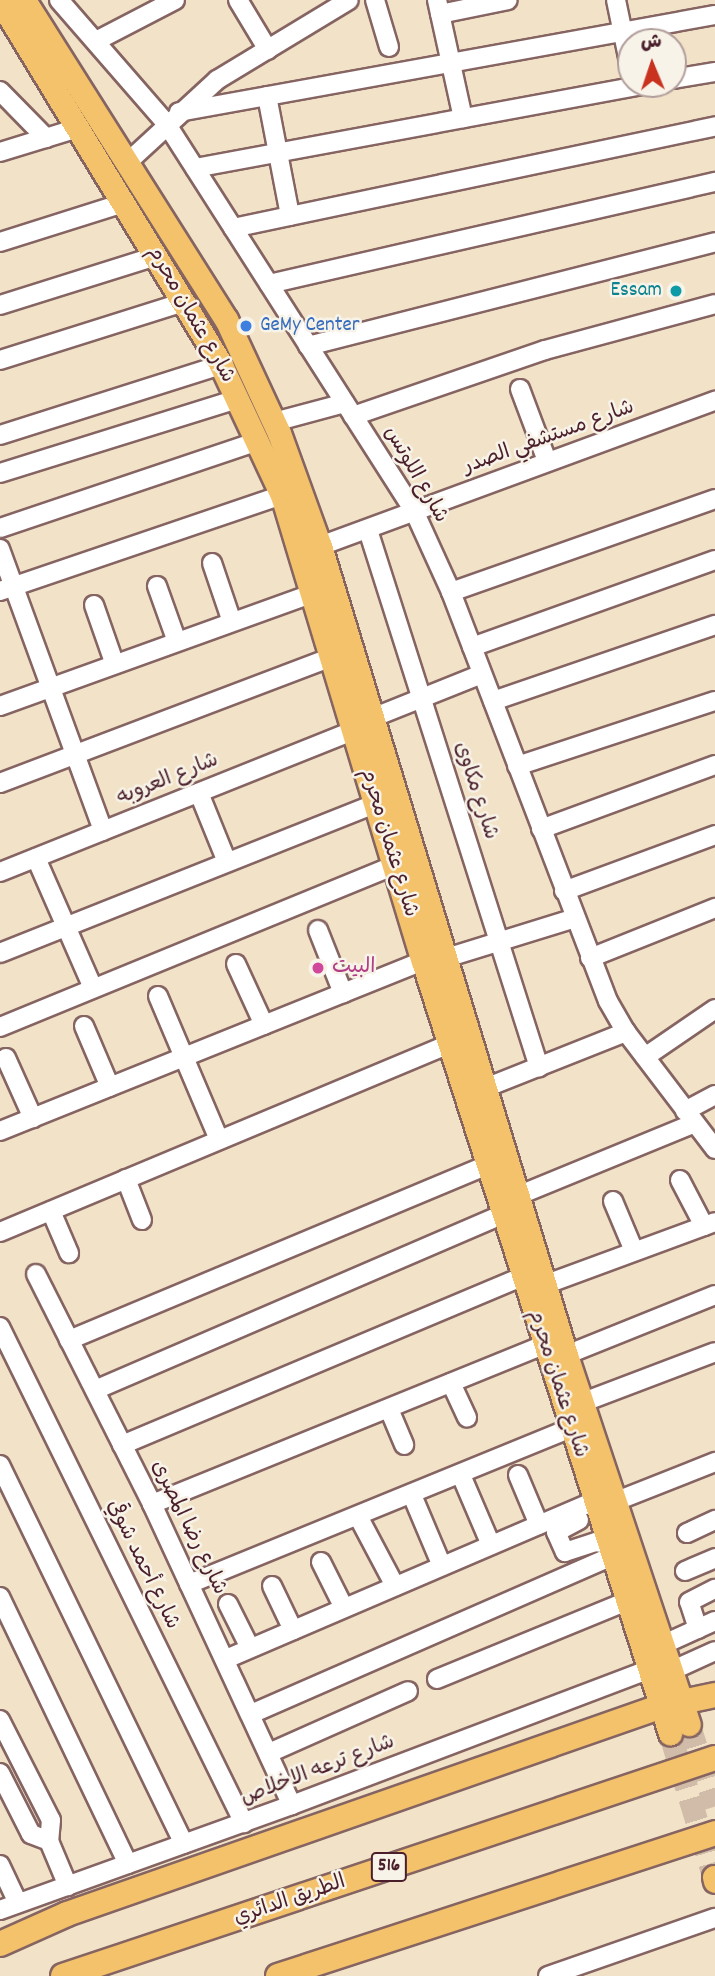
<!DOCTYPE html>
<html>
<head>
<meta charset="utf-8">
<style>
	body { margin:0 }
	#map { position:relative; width:715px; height:1976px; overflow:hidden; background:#f2e3c8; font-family:Dekko,"Playpen Sans Arabic",sans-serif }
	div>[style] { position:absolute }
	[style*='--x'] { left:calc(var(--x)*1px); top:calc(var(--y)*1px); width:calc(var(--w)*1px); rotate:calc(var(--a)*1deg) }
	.major-tunnel>* { height:23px; margin-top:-11.5px; transform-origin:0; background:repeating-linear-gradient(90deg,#d0bca9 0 23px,transparent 0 34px) }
	.roads { filter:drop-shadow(2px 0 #856462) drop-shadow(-2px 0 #856462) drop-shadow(0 2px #856462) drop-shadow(0 -2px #856462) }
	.minor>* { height:18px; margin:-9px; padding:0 9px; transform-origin:9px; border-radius:9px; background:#fff }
	.major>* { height:23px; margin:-11.5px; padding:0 11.5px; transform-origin:11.5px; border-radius:11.5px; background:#f4c26a }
	.highway>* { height:24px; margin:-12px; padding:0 12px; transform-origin:12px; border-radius:12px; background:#f4c26a }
	.dots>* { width:19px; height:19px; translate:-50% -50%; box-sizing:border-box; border:4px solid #f7f3e8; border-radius:50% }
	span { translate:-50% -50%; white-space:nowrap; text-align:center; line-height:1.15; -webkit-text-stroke:5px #f7f3e8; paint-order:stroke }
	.shield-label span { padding:2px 5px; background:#f7f3e8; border:2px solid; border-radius:5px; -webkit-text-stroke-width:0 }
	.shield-label { font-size:19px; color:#4a1f2b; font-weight:700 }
	.culture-label { font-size:21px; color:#0d838f }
	.right { translate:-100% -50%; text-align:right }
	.street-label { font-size:21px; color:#4a1f2b }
	.shop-label { font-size:21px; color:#366cbe }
	.left { translate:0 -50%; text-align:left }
	.hotel-label { font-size:21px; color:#b23c85 }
	.north { position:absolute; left:617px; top:28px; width:70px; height:70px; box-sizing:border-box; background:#f7f3e8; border:2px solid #b29e9c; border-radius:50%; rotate:358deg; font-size:19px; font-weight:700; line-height:28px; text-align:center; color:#4a1f2b }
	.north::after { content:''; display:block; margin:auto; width:24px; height:32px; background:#c8321e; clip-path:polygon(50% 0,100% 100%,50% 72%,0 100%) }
</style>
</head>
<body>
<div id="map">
	<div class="major-tunnel">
		<i style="--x:689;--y:1724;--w:86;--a:72.4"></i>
		<i style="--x:670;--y:1733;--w:151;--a:73"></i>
	</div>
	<div class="roads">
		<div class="minor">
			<i style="--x:59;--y:0;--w:163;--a:49"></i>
			<i style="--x:166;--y:123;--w:463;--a:57.4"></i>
			<i style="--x:415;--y:513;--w:87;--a:65.5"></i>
			<i style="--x:451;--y:592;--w:438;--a:69"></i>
			<i style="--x:608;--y:1001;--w:36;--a:60"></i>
			<i style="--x:626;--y:1032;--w:147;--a:52.7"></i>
			<i style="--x:238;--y:0;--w:58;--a:59"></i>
			<i style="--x:375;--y:0;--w:49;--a:73.4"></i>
			<i style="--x:437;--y:0;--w:121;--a:77.6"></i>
			<i style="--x:616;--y:0;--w:74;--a:78.2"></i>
			<i style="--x:440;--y:14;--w:69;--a:-11.6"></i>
			<i style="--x:96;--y:41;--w:89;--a:-27.4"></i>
			<i style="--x:673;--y:79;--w:43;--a:-9.5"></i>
			<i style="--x:0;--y:91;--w:66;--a:45.6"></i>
			<i style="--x:267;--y:96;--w:122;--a:79.1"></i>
			<i style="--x:179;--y:112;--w:545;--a:-10.26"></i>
			<i style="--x:0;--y:152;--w:82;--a:-17.1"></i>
			<i style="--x:129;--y:161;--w:120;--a:-42.6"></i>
			<i style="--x:217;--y:80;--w:154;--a:-31.2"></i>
			<i style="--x:195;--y:168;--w:461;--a:-10.5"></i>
			<i style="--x:233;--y:228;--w:493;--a:-11.9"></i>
			<i style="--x:0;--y:242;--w:130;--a:-17.5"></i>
			<i style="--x:269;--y:284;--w:458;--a:-12.9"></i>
			<i style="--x:0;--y:305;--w:164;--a:-17.4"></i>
			<i style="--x:308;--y:346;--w:420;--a:-14.3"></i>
			<i style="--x:0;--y:360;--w:193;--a:-17.5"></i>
			<i style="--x:520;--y:389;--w:77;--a:69.4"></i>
			<i style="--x:353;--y:416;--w:203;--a:-19"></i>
			<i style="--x:545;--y:350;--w:176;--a:-15.1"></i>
			<i style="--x:274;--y:422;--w:73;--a:-15"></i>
			<i style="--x:0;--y:435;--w:232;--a:-17.6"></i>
			<i style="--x:0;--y:473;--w:249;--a:-17.3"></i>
			<i style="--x:0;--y:528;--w:273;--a:-18.6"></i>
			<i style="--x:368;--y:530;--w:564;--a:72.34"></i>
			<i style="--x:320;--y:546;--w:421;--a:-20.2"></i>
			<i style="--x:0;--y:549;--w:300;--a:69.9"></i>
			<i style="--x:212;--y:563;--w:59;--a:71.3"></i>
			<i style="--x:157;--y:586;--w:56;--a:70.3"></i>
			<i style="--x:0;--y:591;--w:298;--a:-18.8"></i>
			<i style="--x:451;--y:592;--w:280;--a:-19.4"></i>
			<i style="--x:94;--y:605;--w:60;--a:70.7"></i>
			<i style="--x:472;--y:647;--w:258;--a:-19.7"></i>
			<i style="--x:493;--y:701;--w:235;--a:-18.9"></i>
			<i style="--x:0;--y:706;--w:331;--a:-19.8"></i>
			<i style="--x:372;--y:718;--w:118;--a:-21.8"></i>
			<i style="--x:517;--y:766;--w:208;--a:-18.2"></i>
			<i style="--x:0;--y:783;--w:354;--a:-20.8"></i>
			<i style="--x:199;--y:793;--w:74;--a:67.9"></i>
			<i style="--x:541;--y:829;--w:185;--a:-20.2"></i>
			<i style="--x:36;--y:858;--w:142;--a:66.3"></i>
			<i style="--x:0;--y:872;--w:380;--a:-21.8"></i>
			<i style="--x:564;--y:891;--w:161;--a:-20.3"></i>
			<i style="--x:318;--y:930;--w:68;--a:68.4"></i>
			<i style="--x:0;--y:953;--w:406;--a:-21.7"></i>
			<i style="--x:446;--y:958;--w:135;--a:-17.2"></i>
			<i style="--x:590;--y:958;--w:135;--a:-21.8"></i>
			<i style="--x:236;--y:964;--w:67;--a:65.3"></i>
			<i style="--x:158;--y:996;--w:156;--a:67"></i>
			<i style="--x:84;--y:1026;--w:66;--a:66.9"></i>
			<i style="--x:0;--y:1027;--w:438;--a:-22.3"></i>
			<i style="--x:645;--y:1057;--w:85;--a:-34.4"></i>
			<i style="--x:6;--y:1058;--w:66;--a:65.8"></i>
			<i style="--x:485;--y:1088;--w:152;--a:-21.7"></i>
			<i style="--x:685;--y:1111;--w:34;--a:-28"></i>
			<i style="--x:0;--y:1131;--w:456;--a:-21.9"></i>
			<i style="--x:126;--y:1179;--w:44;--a:68.7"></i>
			<i style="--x:680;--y:1180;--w:52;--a:62.4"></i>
			<i style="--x:517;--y:1196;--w:192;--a:-22.3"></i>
			<i style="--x:613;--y:1201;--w:54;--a:67.2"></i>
			<i style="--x:51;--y:1211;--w:46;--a:66.8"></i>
			<i style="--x:0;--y:1232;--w:487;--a:-22.7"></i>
			<i style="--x:36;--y:1274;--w:258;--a:63.2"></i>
			<i style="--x:152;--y:1504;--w:332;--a:65.1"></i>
			<i style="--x:544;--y:1285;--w:182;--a:-20.2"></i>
			<i style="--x:0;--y:1327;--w:553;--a:63.81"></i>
			<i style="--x:69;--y:1340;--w:454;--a:-22.7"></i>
			<i style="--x:566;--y:1355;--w:161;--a:-21.9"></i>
			<i style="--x:451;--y:1383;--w:38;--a:65"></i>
			<i style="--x:95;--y:1390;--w:444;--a:-23.3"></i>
			<i style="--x:581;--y:1403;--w:143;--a:-20.8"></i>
			<i style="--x:389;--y:1409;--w:39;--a:67"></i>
			<i style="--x:122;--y:1445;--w:434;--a:-22.8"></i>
			<i style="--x:0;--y:1465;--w:421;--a:64.1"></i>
			<i style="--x:461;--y:1475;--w:76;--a:66.8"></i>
			<i style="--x:518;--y:1475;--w:54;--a:67.2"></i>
			<i style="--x:412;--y:1495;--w:77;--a:67.1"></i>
			<i style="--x:614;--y:1502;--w:109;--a:-21.6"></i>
			<i style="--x:152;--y:1504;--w:422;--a:-22.1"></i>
			<i style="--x:359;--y:1518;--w:77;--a:62.1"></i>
			<i style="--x:579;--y:1520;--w:26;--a:152"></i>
			<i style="--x:556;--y:1532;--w:22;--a:66"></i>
			<i style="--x:565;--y:1552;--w:33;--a:-18"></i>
			<i style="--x:596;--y:1542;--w:13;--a:9"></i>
			<i style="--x:687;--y:1533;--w:31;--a:-25"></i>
			<i style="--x:321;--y:1562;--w:51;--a:63.4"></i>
			<i style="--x:685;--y:1571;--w:33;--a:-23"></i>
			<i style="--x:189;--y:1584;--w:413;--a:-22.2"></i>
			<i style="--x:272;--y:1586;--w:49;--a:64.5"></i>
			<i style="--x:0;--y:1597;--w:296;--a:64.4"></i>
			<i style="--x:228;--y:1604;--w:49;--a:63.4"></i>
			<i style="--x:698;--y:1629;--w:28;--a:-108"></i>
			<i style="--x:689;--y:1602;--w:29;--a:-27"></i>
			<i style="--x:662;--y:1645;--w:58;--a:-24.4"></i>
			<i style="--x:226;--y:1659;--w:401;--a:-23.2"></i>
			<i style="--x:671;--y:1671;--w:48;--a:-24.4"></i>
			<i style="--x:437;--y:1679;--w:205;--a:-22.3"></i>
			<i style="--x:251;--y:1714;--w:395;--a:-23.6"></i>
			<i style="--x:0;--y:1720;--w:112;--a:63"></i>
			<i style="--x:51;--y:1820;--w:21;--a:95"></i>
			<i style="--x:49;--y:1841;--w:49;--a:67.1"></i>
			<i style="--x:269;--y:1753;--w:152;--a:-24"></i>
			<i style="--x:0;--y:1773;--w:68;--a:63.1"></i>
			<i style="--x:31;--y:1834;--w:19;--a:21"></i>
			<i style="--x:0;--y:1865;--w:42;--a:64.7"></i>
			<i style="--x:0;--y:1910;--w:310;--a:-19.8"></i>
			<i style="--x:292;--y:1805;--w:383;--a:-20.8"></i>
			<i style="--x:548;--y:1976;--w:177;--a:-19.2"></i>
		</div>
		<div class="major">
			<i style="--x:24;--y:0;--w:378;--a:57.7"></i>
			<i style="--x:226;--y:319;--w:126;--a:65.1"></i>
			<i style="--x:279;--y:433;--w:120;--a:70.1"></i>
			<i style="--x:320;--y:546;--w:846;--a:73.09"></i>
			<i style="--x:566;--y:1355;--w:389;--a:71.6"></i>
			<i style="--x:0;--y:1;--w:426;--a:58.7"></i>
			<i style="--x:221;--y:365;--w:144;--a:64.9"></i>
			<i style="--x:282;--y:495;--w:487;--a:73.2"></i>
			<i style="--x:423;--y:961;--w:811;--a:72.26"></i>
			<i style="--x:714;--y:1877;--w:4;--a:76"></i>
		</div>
		<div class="highway">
			<i style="--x:682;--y:1702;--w:34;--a:-12"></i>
			<i style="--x:0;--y:1944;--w:73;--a:-24.1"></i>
			<i style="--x:67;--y:1914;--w:630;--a:-19.27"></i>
			<i style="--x:63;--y:1976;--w:687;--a:-18.49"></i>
			<i style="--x:278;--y:1976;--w:460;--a:-18.1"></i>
		</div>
	</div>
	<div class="dots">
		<i style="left:676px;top:291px;background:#0f9aa8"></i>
		<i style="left:246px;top:326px;background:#3f7fe0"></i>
		<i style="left:318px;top:968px;background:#d1479c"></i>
	</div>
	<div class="shield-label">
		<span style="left:389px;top:1867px">516</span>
	</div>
	<div class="culture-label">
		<span class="right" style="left:662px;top:291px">Essam</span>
	</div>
	<div class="street-label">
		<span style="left:190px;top:315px;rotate:60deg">شارع عثمان محرم</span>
		<span style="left:549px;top:438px;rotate:-20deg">شارع مستشفي الصدر</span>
		<span style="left:415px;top:475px;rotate:60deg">شارع اللوتس</span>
		<span style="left:168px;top:780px;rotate:-22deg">شارع العروبه</span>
		<span style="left:475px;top:791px;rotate:72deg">شارع مكاوى</span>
		<span style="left:388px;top:843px;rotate:73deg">شارع عثمان محرم</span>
		<span style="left:557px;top:1384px;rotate:72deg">شارع عثمان محرم</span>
		<span style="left:188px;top:1528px;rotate:64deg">شارع رضا المصرى</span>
		<span style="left:142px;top:1565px;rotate:64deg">شارع أحمد شوقي</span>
		<span style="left:318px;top:1771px;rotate:-21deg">شارع ترعه الاخلاص</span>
		<span style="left:290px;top:1901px;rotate:-19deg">الطريق الدائري</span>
	</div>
	<div class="shop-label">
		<span class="left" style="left:260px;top:326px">GeMy Center</span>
	</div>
	<div class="hotel-label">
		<span class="left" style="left:332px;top:968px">البيت</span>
	</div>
	<div class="north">ش</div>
</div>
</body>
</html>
